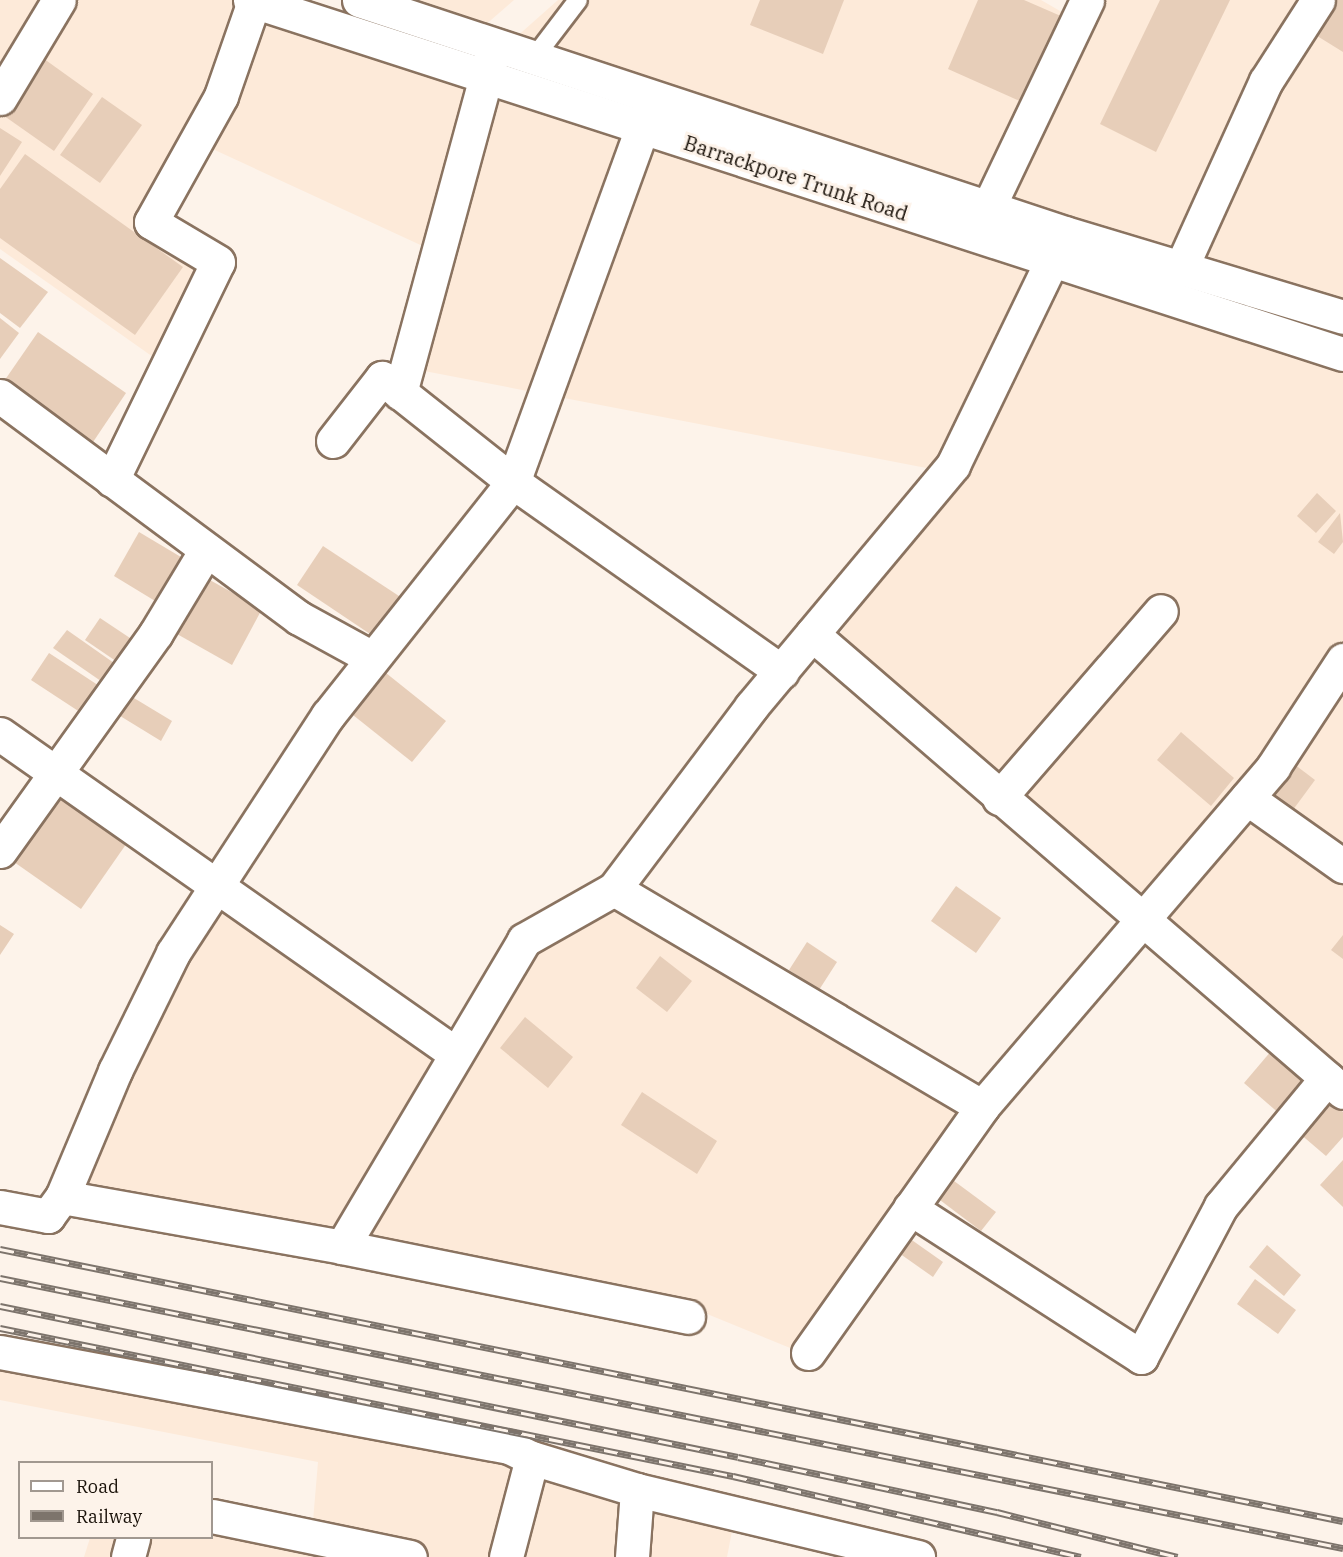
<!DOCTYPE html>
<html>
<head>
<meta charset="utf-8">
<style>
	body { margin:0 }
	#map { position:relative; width:1343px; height:1557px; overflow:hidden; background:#fdf3ea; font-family:"IBM Plex Serif",serif }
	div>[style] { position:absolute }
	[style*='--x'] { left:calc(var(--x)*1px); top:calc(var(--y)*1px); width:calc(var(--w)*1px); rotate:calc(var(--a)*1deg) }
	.built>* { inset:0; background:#fdead9 }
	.building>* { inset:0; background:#e7ceb9 }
	.roads { filter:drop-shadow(2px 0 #8a7360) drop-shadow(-2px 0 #8a7360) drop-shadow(0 2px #8a7360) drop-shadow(0 -2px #8a7360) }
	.service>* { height:18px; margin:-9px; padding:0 9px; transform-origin:9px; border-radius:9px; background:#fff }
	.minor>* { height:33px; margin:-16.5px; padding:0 16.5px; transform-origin:16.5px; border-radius:16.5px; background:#fff }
	.primary>* { height:33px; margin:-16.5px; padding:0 16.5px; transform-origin:16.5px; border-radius:16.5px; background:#fff }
	.rail>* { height:7px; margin-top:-3.5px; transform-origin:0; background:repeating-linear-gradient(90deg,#fdf3ea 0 14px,#7d746c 0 28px); box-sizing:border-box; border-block:2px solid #7d746c }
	span { translate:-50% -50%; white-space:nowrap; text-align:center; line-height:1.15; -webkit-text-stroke:6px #fdf3ea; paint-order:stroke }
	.street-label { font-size:20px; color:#181008 }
	.legend { position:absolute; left:18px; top:1461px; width:195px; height:78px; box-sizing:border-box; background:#fdf3ea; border:2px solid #a19890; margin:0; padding:8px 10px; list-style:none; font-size:18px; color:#181008 }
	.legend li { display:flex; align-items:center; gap:12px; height:30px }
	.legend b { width:30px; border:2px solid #a19890 }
</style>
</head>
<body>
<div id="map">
	<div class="built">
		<i style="clip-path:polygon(0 0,46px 0,0 79px)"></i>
		<i style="clip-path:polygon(74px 0,310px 0,481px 53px,427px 248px,193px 140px,145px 226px,209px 261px,163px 364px,0 249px,0 112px)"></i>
		<i style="clip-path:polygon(399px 0,514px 0,483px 27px)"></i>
		<i style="clip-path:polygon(558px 0,1041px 0,1074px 19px,982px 218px,1051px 245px,942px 471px,414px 369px,514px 39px)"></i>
		<i style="clip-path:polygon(1073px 0,1343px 0,1343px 301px,1001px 197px)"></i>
		<i style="clip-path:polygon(1069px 252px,1343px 334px,1343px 648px,1289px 732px,1147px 903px,834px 642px,981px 433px)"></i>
		<i style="clip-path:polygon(1343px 679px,1343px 1073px,1162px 918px)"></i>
		<i style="clip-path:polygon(617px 900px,965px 1111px,800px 1352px,690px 1307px,79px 1188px,181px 967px,218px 907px,463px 1067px,535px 945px)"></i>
		<i style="clip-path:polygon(0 1360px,511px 1461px,507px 1506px,493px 1557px,84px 1557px,90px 1538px,212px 1538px,212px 1504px,313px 1521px,318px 1462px,0 1400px)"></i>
		<i style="clip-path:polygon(540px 1476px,733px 1526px,727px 1557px,517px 1557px)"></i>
	</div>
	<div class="building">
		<i style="clip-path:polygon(760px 0,844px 0,823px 54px,750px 25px)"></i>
		<i style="clip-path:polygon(978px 0,1024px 0,1070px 20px,1031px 106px,948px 69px)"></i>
		<i style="clip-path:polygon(1160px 0,1230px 0,1156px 152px,1100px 124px)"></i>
		<i style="clip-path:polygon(1335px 0,1343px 0,1343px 52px,1314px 34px)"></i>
		<i style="clip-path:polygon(40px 56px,93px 94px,54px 151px,0 113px)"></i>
		<i style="clip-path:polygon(102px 97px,142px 125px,100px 183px,60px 155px)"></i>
		<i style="clip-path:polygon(0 128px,22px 142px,0 176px)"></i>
		<i style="clip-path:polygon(25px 154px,183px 267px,135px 335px,0 238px,0 189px)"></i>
		<i style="clip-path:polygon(0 258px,48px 292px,20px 328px,0 313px)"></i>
		<i style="clip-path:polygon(0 318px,19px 333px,0 359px)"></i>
		<i style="clip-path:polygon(38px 332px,126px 393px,87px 451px,0 387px)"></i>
		<i style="clip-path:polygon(1317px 493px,1336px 511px,1316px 533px,1297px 516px)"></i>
		<i style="clip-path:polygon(1340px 513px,1343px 542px,1334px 554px,1318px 542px)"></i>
		<i style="clip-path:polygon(139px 532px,191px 563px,165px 607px,114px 576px)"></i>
		<i style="clip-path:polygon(323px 546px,402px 598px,376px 638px,297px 585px)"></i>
		<i style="clip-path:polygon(208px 579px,262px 609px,232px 665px,177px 634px)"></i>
		<i style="clip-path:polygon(100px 618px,142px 646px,126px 668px,85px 640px)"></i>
		<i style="clip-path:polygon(67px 630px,124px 670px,111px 688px,53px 648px)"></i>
		<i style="clip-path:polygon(49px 653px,110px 693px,92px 720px,31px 680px)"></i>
		<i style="clip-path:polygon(386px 673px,446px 721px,412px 762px,353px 715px)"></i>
		<i style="clip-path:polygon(124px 692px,172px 721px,161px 741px,112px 711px)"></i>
		<i style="clip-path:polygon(1181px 732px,1234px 778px,1211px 806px,1157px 760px)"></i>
		<i style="clip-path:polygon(1290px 761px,1315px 780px,1287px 818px,1261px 799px)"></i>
		<i style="clip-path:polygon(62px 793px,129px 840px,81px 909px,14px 862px)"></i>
		<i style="clip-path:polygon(956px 886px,1001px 918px,976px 953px,931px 921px)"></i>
		<i style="clip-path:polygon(0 925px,14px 934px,0 955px)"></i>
		<i style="clip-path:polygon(1343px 935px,1343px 959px,1331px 950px)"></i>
		<i style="clip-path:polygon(807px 942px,837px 962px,819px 990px,789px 970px)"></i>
		<i style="clip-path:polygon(660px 956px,692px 981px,667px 1012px,636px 988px)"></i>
		<i style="clip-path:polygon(525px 1017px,573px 1057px,548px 1088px,500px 1048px)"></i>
		<i style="clip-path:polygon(1272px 1050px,1310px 1083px,1282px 1116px,1244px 1083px)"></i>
		<i style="clip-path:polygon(642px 1092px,717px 1141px,697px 1174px,621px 1125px)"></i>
		<i style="clip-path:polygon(1321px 1093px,1343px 1112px,1343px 1137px,1326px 1156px,1292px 1127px)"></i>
		<i style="clip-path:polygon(1343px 1160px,1343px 1207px,1320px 1185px)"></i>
		<i style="clip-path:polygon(946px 1175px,996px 1212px,981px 1231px,932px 1194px)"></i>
		<i style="clip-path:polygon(899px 1231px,943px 1262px,933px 1277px,889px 1246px)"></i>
		<i style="clip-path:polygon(1267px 1245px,1301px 1275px,1284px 1296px,1249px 1267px)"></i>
		<i style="clip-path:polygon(1255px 1279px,1296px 1310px,1278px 1334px,1237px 1304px)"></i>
	</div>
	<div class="roads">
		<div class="service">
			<i style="--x:530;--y:63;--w:79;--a:-52.7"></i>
		</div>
		<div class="minor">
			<i style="--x:0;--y:98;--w:114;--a:-59"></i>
			<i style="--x:642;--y:128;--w:377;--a:110"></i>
			<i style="--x:513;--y:482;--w:298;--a:128.4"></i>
			<i style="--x:328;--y:715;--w:284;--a:123.1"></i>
			<i style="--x:173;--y:953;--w:131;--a:116.2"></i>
			<i style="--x:115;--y:1071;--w:137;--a:112.8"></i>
			<i style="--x:62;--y:1197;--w:284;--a:10.1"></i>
			<i style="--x:342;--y:1247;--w:353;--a:11.4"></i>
			<i style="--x:988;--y:208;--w:230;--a:-64.5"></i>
			<i style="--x:1181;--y:268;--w:205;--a:-65.6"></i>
			<i style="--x:1266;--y:81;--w:96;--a:-57.3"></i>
			<i style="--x:400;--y:393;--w:355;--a:-74.8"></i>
			<i style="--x:0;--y:396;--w:372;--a:36.6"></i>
			<i style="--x:299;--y:618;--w:83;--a:28.7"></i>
			<i style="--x:333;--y:441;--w:80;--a:-52.1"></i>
			<i style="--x:382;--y:378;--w:167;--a:38.4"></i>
			<i style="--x:513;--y:482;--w:329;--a:35.2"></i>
			<i style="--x:112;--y:480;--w:242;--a:-64.1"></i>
			<i style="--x:218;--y:262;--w:78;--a:-149.2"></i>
			<i style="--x:151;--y:222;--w:144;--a:-60.9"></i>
			<i style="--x:221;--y:96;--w:101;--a:-70.8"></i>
			<i style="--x:812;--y:634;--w:701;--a:40.78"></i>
			<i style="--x:0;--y:734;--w:557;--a:35.06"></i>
			<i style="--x:999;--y:798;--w:247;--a:-49.1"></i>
			<i style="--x:1247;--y:798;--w:118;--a:35.3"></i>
			<i style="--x:0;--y:851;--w:268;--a:-54.4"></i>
			<i style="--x:156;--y:633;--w:97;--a:-58.9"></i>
			<i style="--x:614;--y:889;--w:428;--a:30.6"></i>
			<i style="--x:0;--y:1207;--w:49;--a:10.6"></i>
			<i style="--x:48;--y:1216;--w:24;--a:-54"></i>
			<i style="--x:910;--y:1208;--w:275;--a:32.8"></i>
			<i style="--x:1141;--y:1357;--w:171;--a:-62.1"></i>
			<i style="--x:1221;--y:1206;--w:166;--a:-50.4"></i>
			<i style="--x:342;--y:1247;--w:357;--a:-59.3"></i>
			<i style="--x:524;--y:940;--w:103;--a:-29.5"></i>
			<i style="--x:614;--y:889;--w:228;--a:-53"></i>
			<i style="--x:751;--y:707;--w:315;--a:-50.1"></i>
			<i style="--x:953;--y:465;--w:225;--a:-64.2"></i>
			<i style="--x:0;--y:1352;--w:518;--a:10.57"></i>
			<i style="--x:509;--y:1447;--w:25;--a:26"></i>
			<i style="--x:532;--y:1458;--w:110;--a:16.9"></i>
			<i style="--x:637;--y:1490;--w:289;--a:13.4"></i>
			<i style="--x:808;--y:1353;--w:301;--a:-54.7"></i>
			<i style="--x:982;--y:1107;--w:448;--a:-49.4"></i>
			<i style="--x:1273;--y:767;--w:128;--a:-56.8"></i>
			<i style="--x:212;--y:1516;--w:202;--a:11.7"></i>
			<i style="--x:128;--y:1557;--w:20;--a:-75"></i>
			<i style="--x:506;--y:1557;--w:102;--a:-75.3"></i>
			<i style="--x:632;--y:1557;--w:67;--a:-85.7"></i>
		</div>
		<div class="primary">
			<i style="--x:250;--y:0;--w:1149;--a:17.95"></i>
			<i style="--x:359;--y:0;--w:743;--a:18.26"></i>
			<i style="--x:1065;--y:233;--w:290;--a:16.8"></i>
		</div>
	</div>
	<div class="rail">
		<i style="--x:0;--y:1249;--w:1370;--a:11.45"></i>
		<i style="--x:0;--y:1278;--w:1370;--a:11.37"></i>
		<i style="--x:0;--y:1306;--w:753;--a:11.56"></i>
		<i style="--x:738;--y:1457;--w:265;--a:12"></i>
		<i style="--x:997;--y:1512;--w:186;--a:14"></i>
		<i style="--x:0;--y:1328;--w:748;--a:11.42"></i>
		<i style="--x:733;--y:1476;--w:357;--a:13.1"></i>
	</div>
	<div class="street-label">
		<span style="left:796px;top:178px;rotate:18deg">Barrackpore Trunk Road</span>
	</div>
	<ul class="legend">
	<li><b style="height:8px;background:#fff"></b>Road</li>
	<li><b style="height:8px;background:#7d746c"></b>Railway</li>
	</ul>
</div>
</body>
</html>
